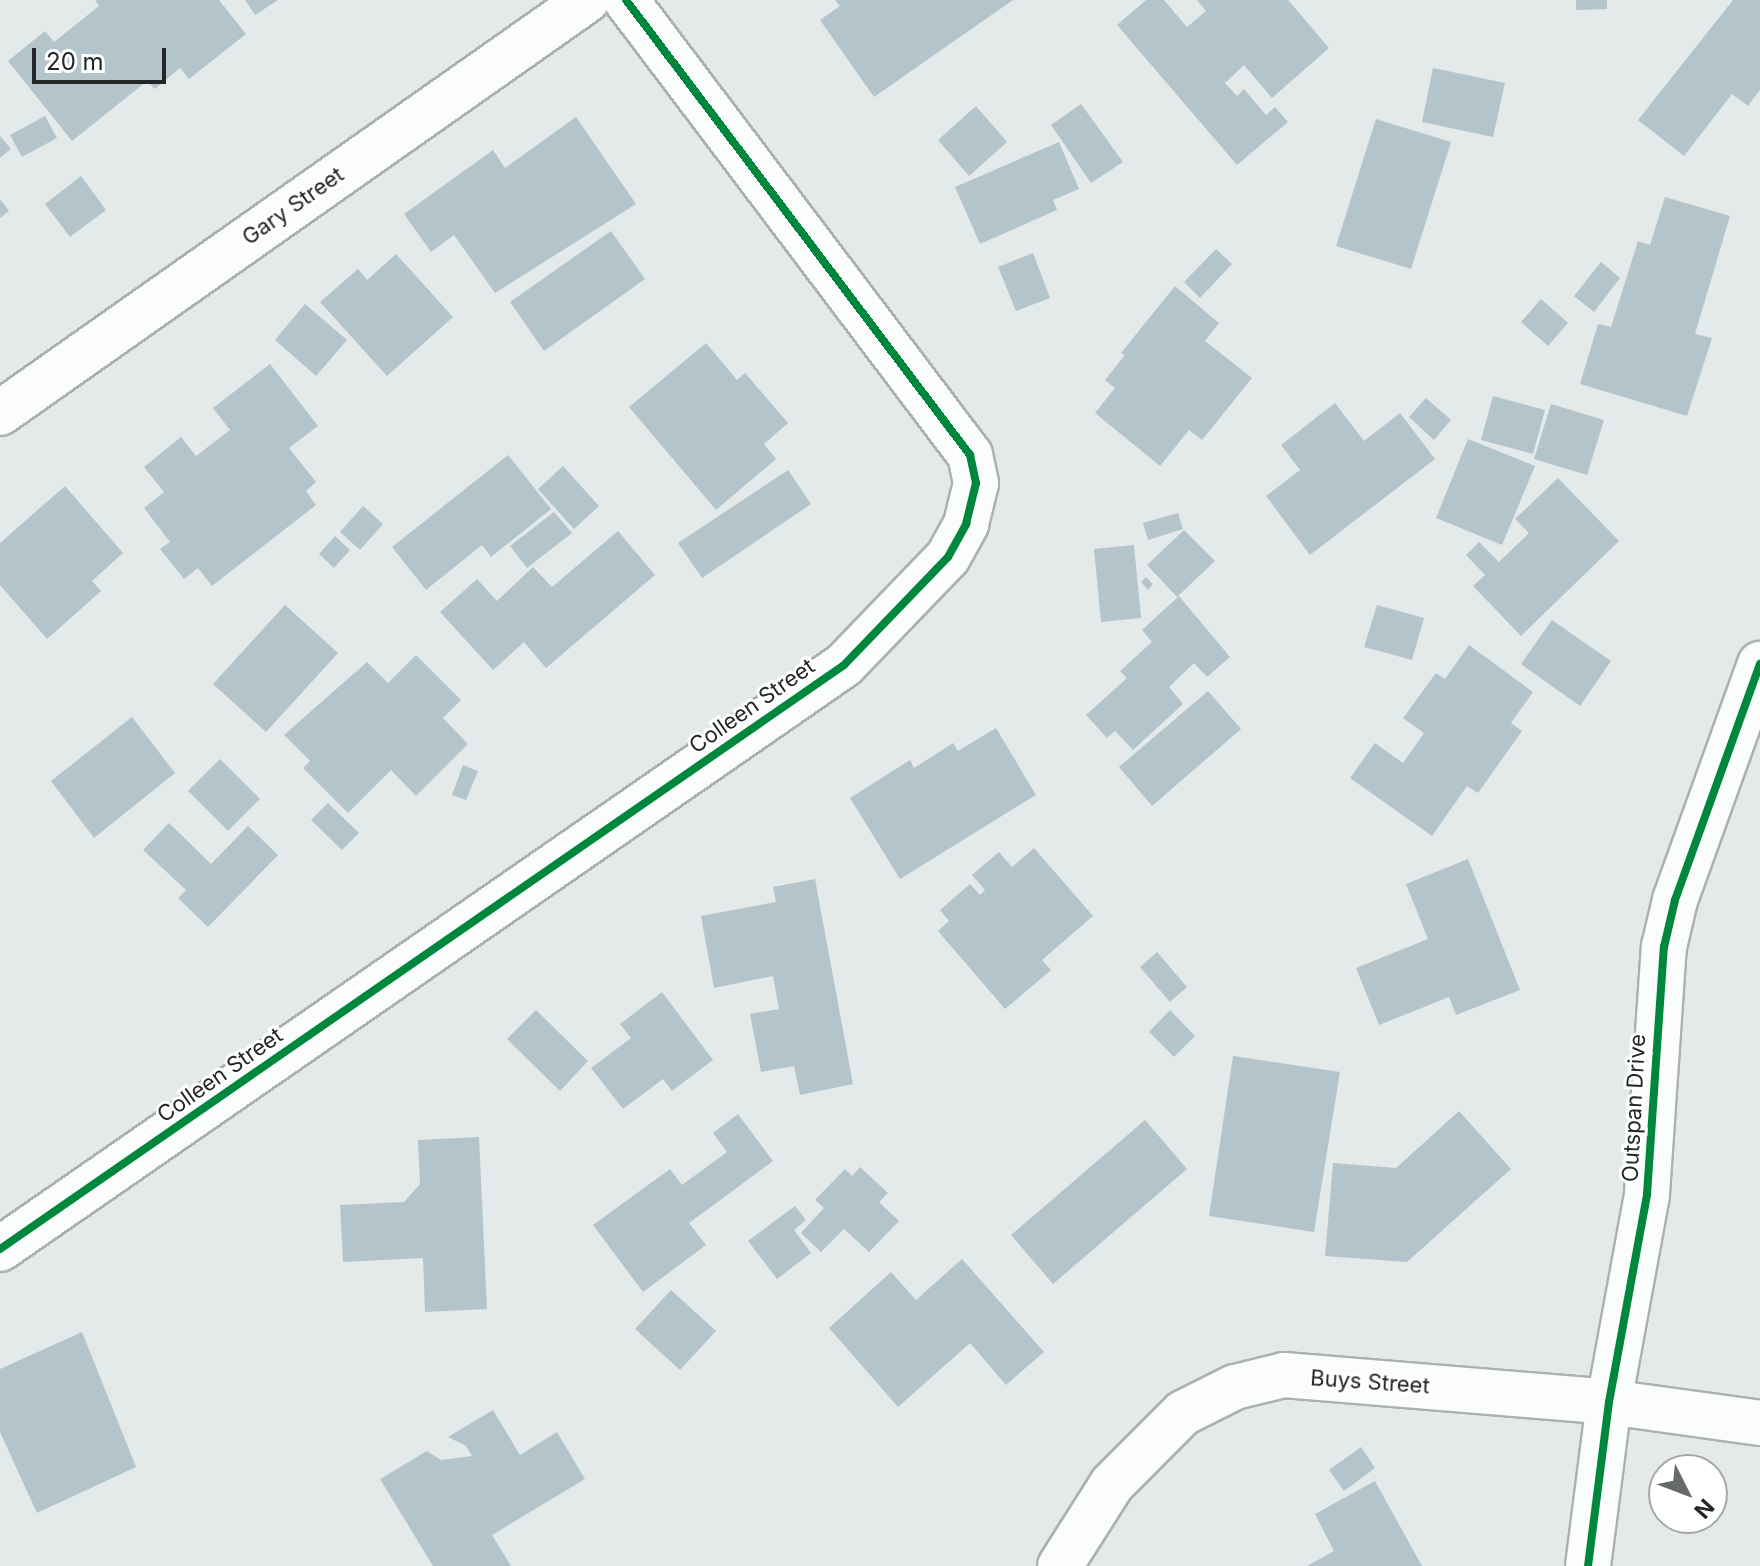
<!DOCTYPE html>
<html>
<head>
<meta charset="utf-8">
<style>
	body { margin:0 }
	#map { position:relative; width:1760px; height:1566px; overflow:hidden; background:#e4e9e9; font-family:Inter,sans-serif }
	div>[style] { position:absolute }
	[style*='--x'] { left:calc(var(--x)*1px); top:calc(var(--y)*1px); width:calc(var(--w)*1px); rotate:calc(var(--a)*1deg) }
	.building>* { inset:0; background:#b3c5cb }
	.roads { filter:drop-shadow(2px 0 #acb0b0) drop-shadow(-2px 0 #acb0b0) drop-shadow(0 2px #acb0b0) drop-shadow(0 -2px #acb0b0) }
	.minor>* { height:44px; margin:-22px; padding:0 22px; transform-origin:22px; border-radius:22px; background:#fbfcfc }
	.cycleway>* { height:8px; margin:-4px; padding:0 4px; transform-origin:4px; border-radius:4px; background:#00873e }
	span { translate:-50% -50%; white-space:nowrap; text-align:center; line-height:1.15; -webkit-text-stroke:6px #fff; paint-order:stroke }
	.street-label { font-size:22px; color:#232627 }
	.north { position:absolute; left:1648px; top:1454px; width:80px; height:80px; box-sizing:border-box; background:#fff; border:2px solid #a7a8a9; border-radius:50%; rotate:132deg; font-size:22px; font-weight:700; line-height:32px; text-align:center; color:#232627 }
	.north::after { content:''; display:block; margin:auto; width:28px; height:36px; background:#676a6b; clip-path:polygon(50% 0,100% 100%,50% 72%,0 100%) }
	.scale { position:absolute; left:32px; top:48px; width:134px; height:36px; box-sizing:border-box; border:4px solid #232627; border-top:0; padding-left:10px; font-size:24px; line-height:28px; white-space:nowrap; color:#232627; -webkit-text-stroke:6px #fff; paint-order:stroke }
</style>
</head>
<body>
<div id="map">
	<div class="building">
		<i style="clip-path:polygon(95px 0,219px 0,246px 34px,189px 79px,180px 68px,155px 89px,147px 81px,72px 141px,8px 61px,45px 31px,54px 42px,99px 6px)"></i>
		<i style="clip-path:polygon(245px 0,278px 0,255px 15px)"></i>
		<i style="clip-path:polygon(835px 0,1013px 0,874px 97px,820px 20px,840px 6px)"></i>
		<i style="clip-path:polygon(1146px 0,1164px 0,1187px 27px,1206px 11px,1197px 0,1288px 0,1329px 48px,1272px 98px,1244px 65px,1225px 83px,1237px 96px,1244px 89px,1266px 115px,1275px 107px,1288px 122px,1237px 165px,1117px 25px)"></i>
		<i style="clip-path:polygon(1576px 0,1607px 0,1607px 9px,1576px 10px)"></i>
		<i style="clip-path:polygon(1733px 0,1760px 0,1760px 90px,1748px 106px,1732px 94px,1684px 156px,1638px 120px)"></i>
		<i style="clip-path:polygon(1433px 68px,1505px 83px,1493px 137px,1422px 122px)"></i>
		<i style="clip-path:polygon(1081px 104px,1123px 162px,1091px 183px,1051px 125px)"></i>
		<i style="clip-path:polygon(976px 106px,1007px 142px,969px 176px,938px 140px)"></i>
		<i style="clip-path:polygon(45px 116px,57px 138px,22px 157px,10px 135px)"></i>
		<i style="clip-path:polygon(576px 117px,636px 204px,495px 293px,454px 235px,431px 252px,404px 214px,493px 150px,505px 168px)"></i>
		<i style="clip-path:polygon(1376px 119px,1451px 142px,1411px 269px,1336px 246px)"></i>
		<i style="clip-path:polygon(0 136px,11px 149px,0 158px)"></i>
		<i style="clip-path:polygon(1059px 142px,1079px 189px,1053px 200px,1057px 210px,980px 244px,955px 187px)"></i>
		<i style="clip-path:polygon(81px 176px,106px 210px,70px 237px,45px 204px)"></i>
		<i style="clip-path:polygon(1665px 197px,1730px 216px,1695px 334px,1712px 338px,1687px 416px,1580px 384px,1598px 324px,1611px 327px,1638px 241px,1650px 245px)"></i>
		<i style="clip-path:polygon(0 199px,9px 211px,0 218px)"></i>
		<i style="clip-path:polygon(611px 231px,645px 279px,544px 351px,510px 302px)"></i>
		<i style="clip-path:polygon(1216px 249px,1232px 264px,1200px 298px,1184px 282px)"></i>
		<i style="clip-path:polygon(1033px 253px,1050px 298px,1016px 311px,998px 267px)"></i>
		<i style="clip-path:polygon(396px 254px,453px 317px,387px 376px,320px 302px,358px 269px,367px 280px)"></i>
		<i style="clip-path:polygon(1601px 262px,1620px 278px,1594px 312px,1574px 296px)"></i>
		<i style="clip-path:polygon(1175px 286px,1219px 323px,1205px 341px,1252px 378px,1202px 440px,1189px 430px,1160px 466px,1095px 413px,1115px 388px,1105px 380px,1125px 355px,1121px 353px)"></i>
		<i style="clip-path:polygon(1541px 299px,1568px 323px,1548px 346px,1521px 322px)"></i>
		<i style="clip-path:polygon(305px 304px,347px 340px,316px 376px,275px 340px)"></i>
		<i style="clip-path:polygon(706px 343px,737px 380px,745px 373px,788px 423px,764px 444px,776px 459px,716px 510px,629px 407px)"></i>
		<i style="clip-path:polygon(270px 364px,318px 426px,289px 448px,316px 482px,306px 491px,316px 505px,212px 586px,198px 568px,184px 579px,160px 549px,170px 542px,144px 508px,164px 492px,144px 467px,181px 437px,196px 456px,230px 430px,213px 408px)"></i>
		<i style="clip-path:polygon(1493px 396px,1545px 410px,1533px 454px,1481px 440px)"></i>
		<i style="clip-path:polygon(1426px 398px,1451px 420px,1434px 440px,1409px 417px)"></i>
		<i style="clip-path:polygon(1335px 403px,1364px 441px,1400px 413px,1435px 459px,1310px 555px,1266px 496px,1300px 470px,1281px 445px)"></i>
		<i style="clip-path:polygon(1551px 404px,1604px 420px,1587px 475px,1534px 459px)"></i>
		<i style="clip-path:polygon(1468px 439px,1535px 466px,1502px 545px,1436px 518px)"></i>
		<i style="clip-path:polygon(508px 455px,551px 509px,491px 557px,482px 545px,426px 590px,392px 547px)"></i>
		<i style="clip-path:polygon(563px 466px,599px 506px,574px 529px,538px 489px)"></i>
		<i style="clip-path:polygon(788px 470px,811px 504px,702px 578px,678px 543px)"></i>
		<i style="clip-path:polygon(1558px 478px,1619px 541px,1521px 636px,1473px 586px,1485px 575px,1466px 555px,1479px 542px,1499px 562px,1529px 533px,1515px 519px)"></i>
		<i style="clip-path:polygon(65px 486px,123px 553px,92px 581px,101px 591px,47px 639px,0 585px,0 543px)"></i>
		<i style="clip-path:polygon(363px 506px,383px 524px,360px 550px,340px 532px)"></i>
		<i style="clip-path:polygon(554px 512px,572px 533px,527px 568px,510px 546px)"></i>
		<i style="clip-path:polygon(1178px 513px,1183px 529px,1148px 540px,1143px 523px)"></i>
		<i style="clip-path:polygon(1184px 530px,1215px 561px,1177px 597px,1147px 565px)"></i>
		<i style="clip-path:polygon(618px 531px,655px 575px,546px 668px,524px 642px,493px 670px,440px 612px,477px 579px,497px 601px,533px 567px,552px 587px)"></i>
		<i style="clip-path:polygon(335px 536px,350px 550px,334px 568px,319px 554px)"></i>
		<i style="clip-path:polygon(1134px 545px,1141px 618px,1101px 622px,1094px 549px)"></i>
		<i style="clip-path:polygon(1146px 577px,1153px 584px,1148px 590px,1141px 582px)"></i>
		<i style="clip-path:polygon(1179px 596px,1230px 657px,1207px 677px,1194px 663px,1169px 687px,1183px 704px,1133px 750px,1115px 731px,1107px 738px,1086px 715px,1127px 678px,1120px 671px,1152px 642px,1142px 630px)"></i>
		<i style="clip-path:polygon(285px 605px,338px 653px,266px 732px,213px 684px)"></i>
		<i style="clip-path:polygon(1377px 605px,1424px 618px,1412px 660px,1364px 647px)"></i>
		<i style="clip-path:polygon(1552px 620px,1611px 661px,1580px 706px,1521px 664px)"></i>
		<i style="clip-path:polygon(1469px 645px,1533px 692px,1511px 723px,1522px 731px,1478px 793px,1467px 786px,1432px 836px,1350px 778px,1375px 743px,1403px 763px,1424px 733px,1403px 718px,1436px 673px,1445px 679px)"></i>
		<i style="clip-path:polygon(416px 655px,461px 700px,443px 718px,468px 744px,416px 796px,391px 770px,348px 813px,303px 768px,310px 761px,284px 735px,367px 662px,388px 683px)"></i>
		<i style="clip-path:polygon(1208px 691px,1241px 729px,1152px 806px,1119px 767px)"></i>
		<i style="clip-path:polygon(132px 717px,175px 773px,94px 838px,51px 781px)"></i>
		<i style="clip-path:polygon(996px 728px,1036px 795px,900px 879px,850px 798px,910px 760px,914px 768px,953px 743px,958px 751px)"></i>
		<i style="clip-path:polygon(220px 759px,260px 799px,228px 831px,188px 791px)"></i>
		<i style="clip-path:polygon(463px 765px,478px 771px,466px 800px,452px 795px)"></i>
		<i style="clip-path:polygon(328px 803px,359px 833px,342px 850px,311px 820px)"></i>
		<i style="clip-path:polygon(169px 823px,211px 864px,248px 826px,278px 855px,208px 927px,178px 898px,186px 890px,143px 850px)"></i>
		<i style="clip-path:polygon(1034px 848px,1093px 916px,1042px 960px,1051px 970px,1005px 1009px,938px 931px,949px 921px,940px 910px,970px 884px,980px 895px,985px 890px,972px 875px,999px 852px,1012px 867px)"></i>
		<i style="clip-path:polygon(1468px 859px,1520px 990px,1456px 1015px,1449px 997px,1379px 1025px,1356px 968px,1428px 939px,1406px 884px)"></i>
		<i style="clip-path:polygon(815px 879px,853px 1084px,800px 1095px,794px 1066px,761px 1072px,750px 1014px,779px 1009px,773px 976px,714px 988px,701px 916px,776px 902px,773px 887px)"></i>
		<i style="clip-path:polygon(1157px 952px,1187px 987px,1170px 1002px,1140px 967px)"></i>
		<i style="clip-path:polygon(662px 992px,713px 1060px,672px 1091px,663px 1079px,623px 1109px,591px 1068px,631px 1038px,620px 1024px)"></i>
		<i style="clip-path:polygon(536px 1010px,588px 1061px,560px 1091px,507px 1039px)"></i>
		<i style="clip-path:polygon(1170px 1010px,1195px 1036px,1174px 1057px,1149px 1032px)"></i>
		<i style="clip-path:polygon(1233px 1056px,1340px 1072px,1314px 1232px,1209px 1216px)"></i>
		<i style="clip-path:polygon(1459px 1111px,1511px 1169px,1407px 1262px,1325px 1256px,1333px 1163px,1396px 1168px)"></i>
		<i style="clip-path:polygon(738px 1114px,773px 1161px,689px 1223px,706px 1245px,643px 1292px,593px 1225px,670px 1169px,682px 1185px,727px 1152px,713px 1133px)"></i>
		<i style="clip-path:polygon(1145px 1120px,1187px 1169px,1053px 1284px,1011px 1235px)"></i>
		<i style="clip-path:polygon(479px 1137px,487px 1309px,425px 1312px,423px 1258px,343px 1262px,340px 1205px,404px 1202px,420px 1184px,418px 1140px)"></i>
		<i style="clip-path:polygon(860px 1167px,888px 1193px,879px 1202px,899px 1221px,869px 1252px,844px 1229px,821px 1252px,801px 1233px,824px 1208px,815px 1200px,845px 1169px,852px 1176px)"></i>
		<i style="clip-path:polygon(795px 1206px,806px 1220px,794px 1230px,811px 1253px,777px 1279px,748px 1241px)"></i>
		<i style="clip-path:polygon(962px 1259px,1044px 1352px,1006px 1385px,970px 1343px,898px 1407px,829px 1328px,891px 1272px,916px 1300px)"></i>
		<i style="clip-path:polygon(671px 1290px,716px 1331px,680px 1370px,635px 1329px)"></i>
		<i style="clip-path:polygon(82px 1332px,136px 1467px,37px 1513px,0 1432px,0 1369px)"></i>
		<i style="clip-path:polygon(493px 1410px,520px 1455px,557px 1432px,585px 1479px,492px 1535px,511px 1566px,433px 1566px,380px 1479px,427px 1451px,441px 1460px,472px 1456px,466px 1446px,448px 1437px)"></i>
		<i style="clip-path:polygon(1361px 1447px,1375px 1468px,1344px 1491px,1329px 1470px)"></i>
		<i style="clip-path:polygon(1375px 1481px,1422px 1566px,1307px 1566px,1334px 1551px,1315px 1514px)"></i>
	</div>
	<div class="roads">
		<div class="minor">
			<i style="--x:0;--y:413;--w:718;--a:-35.13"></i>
			<i style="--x:0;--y:1249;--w:1026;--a:-34.68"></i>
			<i style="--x:844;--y:665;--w:150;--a:-46.1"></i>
			<i style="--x:948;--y:557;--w:38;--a:-61"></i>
			<i style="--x:966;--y:524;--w:42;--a:-76.3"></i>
			<i style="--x:976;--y:483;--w:29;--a:-102"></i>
			<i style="--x:970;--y:455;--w:570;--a:-127.09"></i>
			<i style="--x:1060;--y:1566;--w:97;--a:-57.6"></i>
			<i style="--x:1112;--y:1484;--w:100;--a:-45"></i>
			<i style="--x:1183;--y:1413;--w:58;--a:-26.6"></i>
			<i style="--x:1235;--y:1387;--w:50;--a:-13.8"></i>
			<i style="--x:1284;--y:1375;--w:326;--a:4.7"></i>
			<i style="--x:1609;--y:1402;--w:152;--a:7.9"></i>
			<i style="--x:1588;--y:1566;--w:165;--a:-82.7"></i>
			<i style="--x:1609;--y:1402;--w:211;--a:-79.6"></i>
			<i style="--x:1647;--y:1194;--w:248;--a:-86.1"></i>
			<i style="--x:1664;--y:947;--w:48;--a:-76.8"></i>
			<i style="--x:1675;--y:900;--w:251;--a:-70.2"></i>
		</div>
	</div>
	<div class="cycleway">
		<i style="--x:0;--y:1249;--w:1026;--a:-34.68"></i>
		<i style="--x:844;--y:665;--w:150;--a:-46.1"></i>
		<i style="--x:948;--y:557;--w:38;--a:-61"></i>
		<i style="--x:966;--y:524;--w:42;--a:-76.3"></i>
		<i style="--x:976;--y:483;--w:29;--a:-102"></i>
		<i style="--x:970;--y:455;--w:570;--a:-127.09"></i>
		<i style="--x:1588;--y:1566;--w:165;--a:-82.7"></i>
		<i style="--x:1609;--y:1402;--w:211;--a:-79.6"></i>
		<i style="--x:1647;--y:1194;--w:248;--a:-86.1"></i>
		<i style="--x:1664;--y:947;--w:48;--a:-76.8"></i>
		<i style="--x:1675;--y:900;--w:251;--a:-70.2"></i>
	</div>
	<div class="street-label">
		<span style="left:293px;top:206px;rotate:-35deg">Gary Street</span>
		<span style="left:752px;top:706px;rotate:-35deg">Colleen Street</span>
		<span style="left:220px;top:1075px;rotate:-35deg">Colleen Street</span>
		<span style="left:1634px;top:1108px;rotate:-87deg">Outspan Drive</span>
		<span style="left:1370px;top:1382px;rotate:4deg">Buys Street</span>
	</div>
	<div class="north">N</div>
	<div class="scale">20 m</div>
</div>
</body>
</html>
